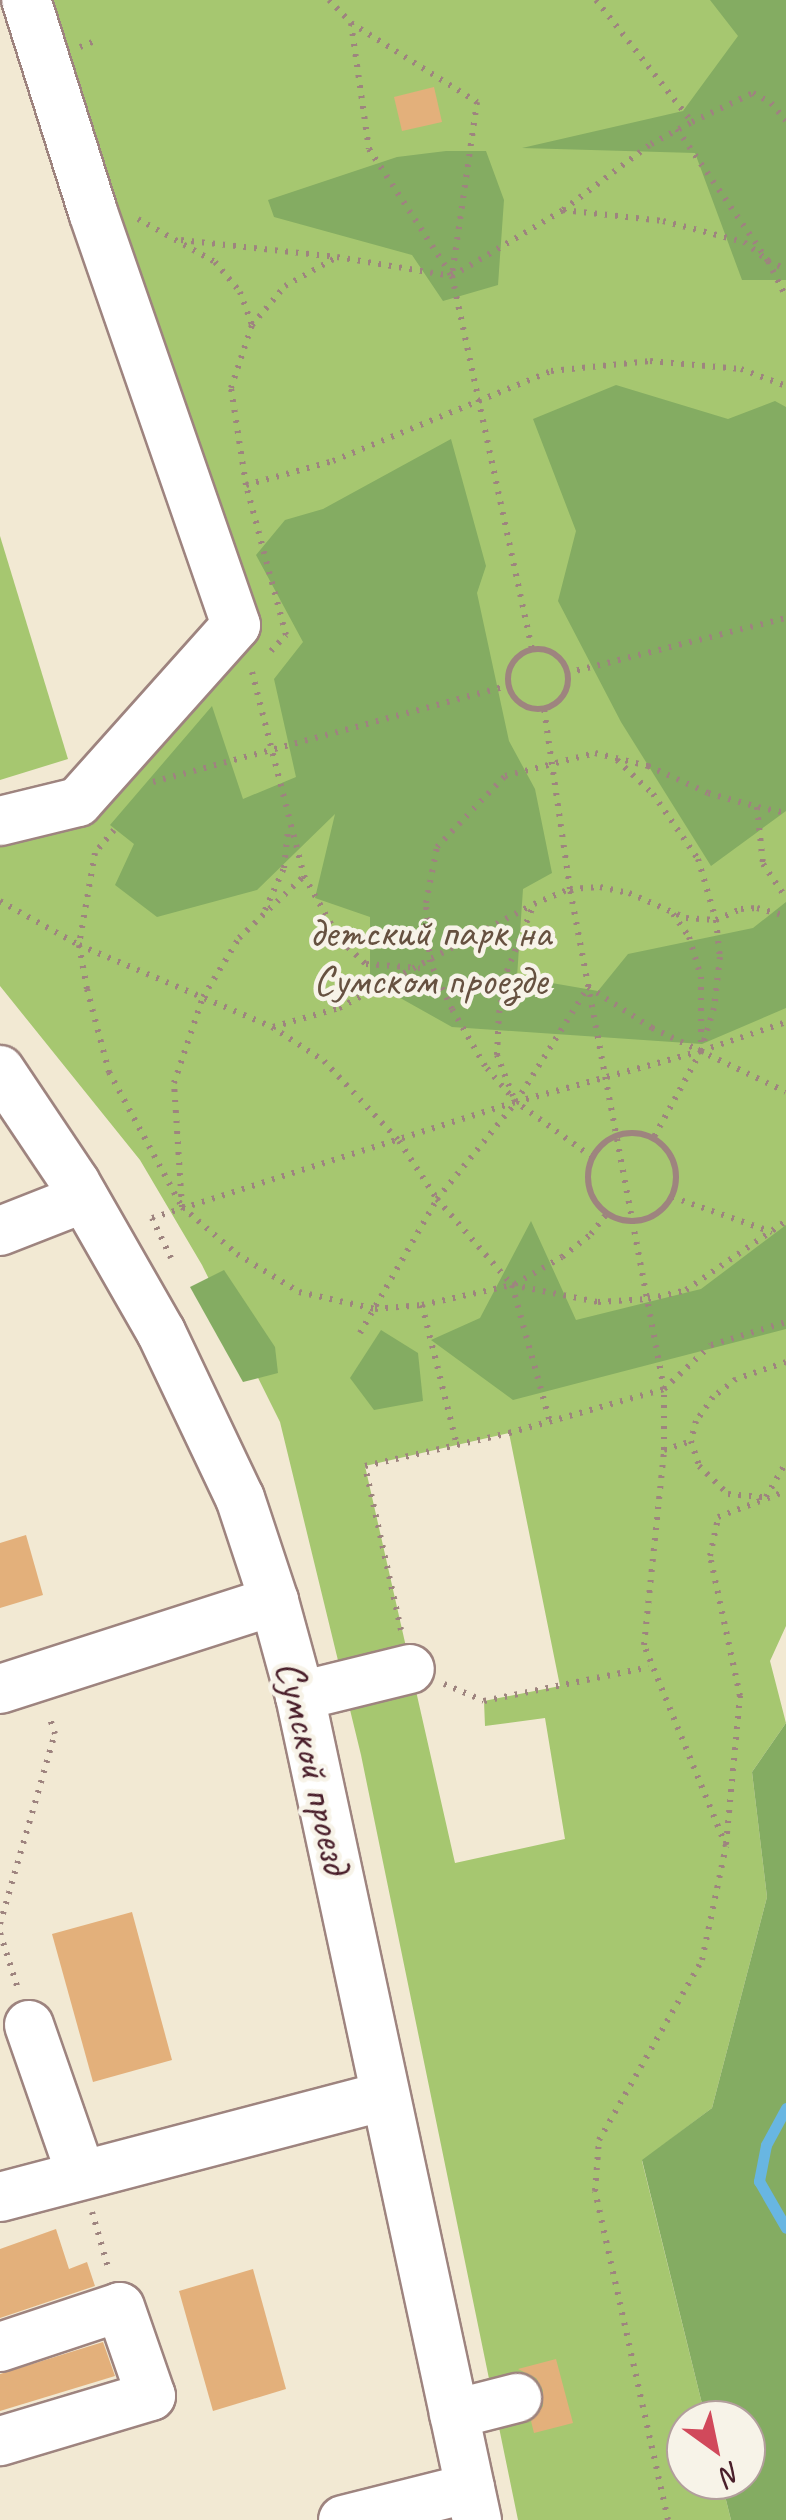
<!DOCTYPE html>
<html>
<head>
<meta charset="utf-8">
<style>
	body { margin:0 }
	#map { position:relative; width:786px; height:2520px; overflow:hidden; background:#f2e9d3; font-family:Caveat,sans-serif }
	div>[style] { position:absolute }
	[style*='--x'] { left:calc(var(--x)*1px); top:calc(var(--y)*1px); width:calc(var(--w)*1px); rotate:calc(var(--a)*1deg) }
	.green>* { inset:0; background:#a6c770 }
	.forest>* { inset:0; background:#84ac62 }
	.stream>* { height:11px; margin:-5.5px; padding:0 5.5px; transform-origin:5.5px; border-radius:5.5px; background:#68b6e2 }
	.building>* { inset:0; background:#e3b07b }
	.path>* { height:6px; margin-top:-3px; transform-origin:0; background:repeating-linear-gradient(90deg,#9e847f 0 2.5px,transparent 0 10.5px) }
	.path>.ring { margin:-3px; padding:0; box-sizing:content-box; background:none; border:6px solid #9e847f; border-radius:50% }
	.roads { filter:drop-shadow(2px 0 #9e847f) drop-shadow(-2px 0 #9e847f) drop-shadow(0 2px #9e847f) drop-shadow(0 -2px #9e847f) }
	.minor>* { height:48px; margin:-24px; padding:0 24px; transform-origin:24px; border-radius:24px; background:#fff }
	span { translate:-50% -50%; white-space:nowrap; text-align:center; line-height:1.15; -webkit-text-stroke:9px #f7f3e8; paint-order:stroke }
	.park-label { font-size:42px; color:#665140 }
	.street-label { font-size:42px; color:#4a1f2b }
	.north { position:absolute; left:666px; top:2400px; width:100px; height:100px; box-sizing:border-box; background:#f7f3e8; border:2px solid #b29e9c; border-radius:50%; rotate:147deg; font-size:28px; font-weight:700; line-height:40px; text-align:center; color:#4a1f2b }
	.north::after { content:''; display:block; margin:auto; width:35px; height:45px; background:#d1495b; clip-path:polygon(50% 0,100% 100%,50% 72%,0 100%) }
</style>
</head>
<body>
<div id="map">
	<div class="green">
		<i style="clip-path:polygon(evenodd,43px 0,730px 0,786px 60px,786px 1626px,770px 1661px,786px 1723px,752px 1772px,767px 1897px,712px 2108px,642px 2161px,706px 2420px,686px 2420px,686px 2480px,721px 2480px,731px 2520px,518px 2520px,361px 1755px,280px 1422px,202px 1265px,140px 1160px,0 986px,0 839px,250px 631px,43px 0,509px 1433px,560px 1686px,484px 1701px,485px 1726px,545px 1718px,565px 1839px,455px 1863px,365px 1466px,509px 1433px)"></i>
		<i style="clip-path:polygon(0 536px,68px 759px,0 780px)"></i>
	</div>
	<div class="forest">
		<i style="clip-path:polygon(710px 0,786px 0,786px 280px,742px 280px,695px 153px,522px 148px,683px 111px,738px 36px)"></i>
		<i style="clip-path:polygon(446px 151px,486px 151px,504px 200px,498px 285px,443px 301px,412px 255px,274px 217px,268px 200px,397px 157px)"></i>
		<i style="clip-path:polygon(616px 385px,728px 419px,775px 401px,786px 407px,786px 811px,711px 866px,621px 722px,558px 601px,576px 531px,533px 419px)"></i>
		<i style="clip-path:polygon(451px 439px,486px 566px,477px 593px,509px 741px,535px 789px,552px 873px,523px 889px,517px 977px,598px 991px,628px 954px,753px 928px,786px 902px,786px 1008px,702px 1044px,452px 1027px,370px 981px,370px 917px,315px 898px,335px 814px,257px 890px,157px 917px,115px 885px,134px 844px,110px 825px,212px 706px,243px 799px,296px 777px,274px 679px,303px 642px,256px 555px,285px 520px,323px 509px)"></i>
		<i style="clip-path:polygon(531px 1221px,576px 1320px,701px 1289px,786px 1225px,786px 1329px,513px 1400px,431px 1340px,480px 1318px)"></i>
		<i style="clip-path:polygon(224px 1270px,275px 1347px,278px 1373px,243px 1382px,190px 1287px)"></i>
		<i style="clip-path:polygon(381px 1330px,418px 1353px,423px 1401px,374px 1410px,350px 1378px)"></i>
		<i style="clip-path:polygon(786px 1723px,786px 2520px,731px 2520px,721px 2480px,746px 2480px,746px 2420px,706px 2420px,642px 2160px,712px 2108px,767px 1897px,752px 1772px)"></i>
	</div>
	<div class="stream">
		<i style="--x:786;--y:2108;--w:42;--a:118.4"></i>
		<i style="--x:766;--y:2145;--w:37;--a:101"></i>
		<i style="--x:759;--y:2181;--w:54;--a:60.1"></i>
	</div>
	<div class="building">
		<i style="clip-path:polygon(434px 87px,442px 122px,402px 131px,394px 97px)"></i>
		<i style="clip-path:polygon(26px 1535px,43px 1595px,0 1608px,0 1543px)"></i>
		<i style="clip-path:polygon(132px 1912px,172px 2060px,93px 2082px,52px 1934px)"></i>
		<i style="clip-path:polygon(56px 2229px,69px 2269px,87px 2262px,95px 2286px,0 2318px,0 2249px)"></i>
		<i style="clip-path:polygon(253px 2269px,286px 2389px,213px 2411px,179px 2291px)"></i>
		<i style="clip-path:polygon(103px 2342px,115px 2376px,0 2411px,0 2374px)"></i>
		<i style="clip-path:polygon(556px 2359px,573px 2423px,534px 2433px,531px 2421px,543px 2406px,543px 2390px,536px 2378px,518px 2369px)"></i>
	</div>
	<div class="path">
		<i style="--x:329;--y:0;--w:32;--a:46"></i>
		<i style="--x:351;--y:23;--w:127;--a:81.9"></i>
		<i style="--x:369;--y:149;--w:150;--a:56.9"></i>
		<i style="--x:596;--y:0;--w:155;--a:51.8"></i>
		<i style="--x:692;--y:122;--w:68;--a:-25.4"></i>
		<i style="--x:753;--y:93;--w:21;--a:29"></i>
		<i style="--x:771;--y:103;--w:23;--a:50"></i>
		<i style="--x:351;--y:23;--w:149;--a:32.1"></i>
		<i style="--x:477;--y:102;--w:176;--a:98.2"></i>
		<i style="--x:452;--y:276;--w:382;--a:77.9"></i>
		<i style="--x:80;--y:47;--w:18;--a:-22"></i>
		<i style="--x:677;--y:129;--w:160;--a:55.4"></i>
		<i style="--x:768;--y:261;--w:20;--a:24"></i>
		<i style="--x:563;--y:210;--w:110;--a:-36.9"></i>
		<i style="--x:651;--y:144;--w:47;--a:-28.2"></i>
		<i style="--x:138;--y:219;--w:88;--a:29.2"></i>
		<i style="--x:215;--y:262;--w:39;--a:50"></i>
		<i style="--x:240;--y:292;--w:35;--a:70"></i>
		<i style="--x:181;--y:240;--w:157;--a:6.2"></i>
		<i style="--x:246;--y:485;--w:90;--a:-15.4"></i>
		<i style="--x:333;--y:461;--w:236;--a:-22.4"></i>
		<i style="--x:551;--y:371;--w:100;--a:-5.8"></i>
		<i style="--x:650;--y:361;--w:91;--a:5"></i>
		<i style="--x:741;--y:369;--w:48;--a:20.7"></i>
		<i class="ring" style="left:508px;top:649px;width:54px;height:54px"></i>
		<i style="--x:271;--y:651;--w:22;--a:-47"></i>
		<i style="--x:286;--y:635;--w:155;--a:-104.9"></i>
		<i style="--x:246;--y:485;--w:98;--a:-98.8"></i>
		<i style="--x:231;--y:388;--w:66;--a:-71.6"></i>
		<i style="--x:252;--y:325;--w:51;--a:-49.8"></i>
		<i style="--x:285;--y:286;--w:60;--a:-29.1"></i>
		<i style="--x:337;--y:257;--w:117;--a:9.4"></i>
		<i style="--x:452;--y:276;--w:129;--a:-30.7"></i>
		<i style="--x:563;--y:210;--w:101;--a:6.3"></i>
		<i style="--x:663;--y:221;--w:84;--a:14.5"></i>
		<i style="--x:744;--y:242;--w:31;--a:38"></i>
		<i style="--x:768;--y:261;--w:40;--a:63.4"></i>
		<i style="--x:252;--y:672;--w:211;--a:75.7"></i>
		<i style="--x:304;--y:876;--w:73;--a:60.6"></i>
		<i style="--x:340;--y:940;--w:35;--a:43"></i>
		<i style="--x:366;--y:964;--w:54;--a:4.2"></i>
		<i style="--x:567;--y:673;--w:226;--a:-14.1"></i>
		<i style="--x:617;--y:760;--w:50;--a:43.4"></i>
		<i style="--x:653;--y:794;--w:79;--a:55.3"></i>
		<i style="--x:698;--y:859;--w:64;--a:73.6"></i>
		<i style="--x:716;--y:920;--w:37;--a:84"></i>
		<i style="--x:720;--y:957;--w:51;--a:96.7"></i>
		<i style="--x:714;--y:1008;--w:45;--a:106.8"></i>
		<i style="--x:701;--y:1051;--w:98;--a:118.7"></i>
		<i style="--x:153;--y:782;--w:369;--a:-15.2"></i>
		<i style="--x:758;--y:807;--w:29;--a:12"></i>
		<i style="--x:114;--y:830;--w:30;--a:130"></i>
		<i style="--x:95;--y:853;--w:93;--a:99.9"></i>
		<i style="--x:79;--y:945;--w:45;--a:79.7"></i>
		<i style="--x:87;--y:989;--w:86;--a:75.2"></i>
		<i style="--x:109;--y:1072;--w:153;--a:61.6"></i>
		<i style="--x:182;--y:1207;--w:124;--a:-93.7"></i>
		<i style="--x:174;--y:1083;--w:91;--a:-71.4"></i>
		<i style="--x:203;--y:997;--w:69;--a:-58.6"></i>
		<i style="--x:239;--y:938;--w:90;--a:-43.6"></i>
		<i style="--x:0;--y:901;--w:90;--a:29.1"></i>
		<i style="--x:79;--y:945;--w:210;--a:23"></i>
		<i style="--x:272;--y:1027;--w:62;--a:33.2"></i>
		<i style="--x:324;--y:1061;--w:110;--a:46.8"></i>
		<i style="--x:399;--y:1141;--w:69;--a:56.8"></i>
		<i style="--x:437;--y:1199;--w:114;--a:48.9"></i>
		<i style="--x:512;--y:1285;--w:142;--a:74.5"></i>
		<i style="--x:265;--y:910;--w:46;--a:-65.7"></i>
		<i style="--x:284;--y:868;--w:36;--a:-84"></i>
		<i style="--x:673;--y:914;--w:28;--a:55"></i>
		<i style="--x:689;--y:937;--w:42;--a:73.3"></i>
		<i style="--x:701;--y:977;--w:68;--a:90"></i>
		<i style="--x:273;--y:1027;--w:69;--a:-16.1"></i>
		<i style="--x:339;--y:1008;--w:219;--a:-28.1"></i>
		<i style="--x:513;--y:1096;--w:44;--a:-111.3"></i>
		<i style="--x:497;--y:1055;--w:42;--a:-87.3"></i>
		<i style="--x:499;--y:1013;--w:43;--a:-79.2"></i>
		<i style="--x:507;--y:971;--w:72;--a:-68.1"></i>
		<i style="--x:534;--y:904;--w:39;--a:-23"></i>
		<i style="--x:570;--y:889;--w:30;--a:-4"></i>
		<i style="--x:600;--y:887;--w:30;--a:12"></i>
		<i style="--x:629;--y:893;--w:62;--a:23.7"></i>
		<i style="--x:686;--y:918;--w:30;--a:4"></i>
		<i style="--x:716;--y:920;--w:27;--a:-24"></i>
		<i style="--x:741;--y:909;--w:16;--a:-4"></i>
		<i style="--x:757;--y:908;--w:30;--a:15"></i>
		<i class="ring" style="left:588px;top:1133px;width:82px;height:82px"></i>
		<i style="--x:592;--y:1157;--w:94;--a:-144.1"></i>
		<i style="--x:516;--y:1102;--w:48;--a:-130.7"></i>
		<i style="--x:485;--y:1066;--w:66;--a:-120.1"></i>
		<i style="--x:452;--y:1009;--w:52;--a:-115.1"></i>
		<i style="--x:430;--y:962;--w:59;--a:-93.9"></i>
		<i style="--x:426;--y:903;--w:57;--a:-78.9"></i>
		<i style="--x:437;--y:847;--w:98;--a:-46.2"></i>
		<i style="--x:505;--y:776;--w:93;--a:-14.3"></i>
		<i style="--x:595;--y:753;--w:55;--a:13.8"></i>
		<i style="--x:648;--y:766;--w:66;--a:24.2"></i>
		<i style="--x:708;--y:793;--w:51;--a:15.9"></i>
		<i style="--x:757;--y:807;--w:57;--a:84"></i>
		<i style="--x:763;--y:864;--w:41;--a:55.9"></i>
		<i style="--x:672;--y:1197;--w:106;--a:19.3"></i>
		<i style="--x:182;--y:1207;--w:72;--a:40.5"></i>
		<i style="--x:237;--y:1254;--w:73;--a:31.5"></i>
		<i style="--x:299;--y:1292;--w:78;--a:12.6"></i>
		<i style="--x:375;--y:1309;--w:47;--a:-4.9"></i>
		<i style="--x:422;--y:1305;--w:92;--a:-12.5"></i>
		<i style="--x:512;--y:1285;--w:88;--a:11.2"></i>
		<i style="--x:598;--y:1302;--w:50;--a:-3.4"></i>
		<i style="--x:648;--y:1299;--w:39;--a:-13"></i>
		<i style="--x:686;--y:1290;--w:121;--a:-34.6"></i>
		<i style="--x:171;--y:1258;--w:44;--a:-115.4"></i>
		<i style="--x:152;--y:1218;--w:382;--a:-17.7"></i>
		<i style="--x:516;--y:1102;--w:192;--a:-15.4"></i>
		<i style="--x:701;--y:1051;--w:90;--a:-18.8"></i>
		<i style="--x:515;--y:1284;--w:54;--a:-29.9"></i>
		<i style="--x:562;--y:1257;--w:37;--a:-38"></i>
		<i style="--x:591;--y:1234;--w:28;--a:-52"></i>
		<i style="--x:422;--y:1305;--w:144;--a:76"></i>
		<i style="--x:360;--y:1333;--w:155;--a:-60.1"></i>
		<i style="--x:437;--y:1199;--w:125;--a:-50.8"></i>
		<i style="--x:516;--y:1102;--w:136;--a:-57.9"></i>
		<i style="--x:588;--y:987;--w:76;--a:32.6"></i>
		<i style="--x:652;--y:1028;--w:148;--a:25.5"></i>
		<i style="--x:786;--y:1362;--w:53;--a:161.2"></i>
		<i style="--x:736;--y:1379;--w:29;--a:142"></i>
		<i style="--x:713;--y:1397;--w:29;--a:125"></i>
		<i style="--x:696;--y:1421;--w:21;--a:104"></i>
		<i style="--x:691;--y:1441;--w:26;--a:72"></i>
		<i style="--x:699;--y:1466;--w:40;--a:44"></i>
		<i style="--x:728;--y:1494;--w:38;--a:5"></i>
		<i style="--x:766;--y:1497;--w:39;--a:-60"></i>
		<i style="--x:664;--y:1450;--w:28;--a:-18"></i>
		<i style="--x:401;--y:1630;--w:168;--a:-102.4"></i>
		<i style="--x:365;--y:1466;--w:148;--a:-12.9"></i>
		<i style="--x:509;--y:1433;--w:161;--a:-15.8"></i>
		<i style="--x:664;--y:1389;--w:509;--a:-100.65"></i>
		<i style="--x:570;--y:889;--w:183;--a:-98.2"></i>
		<i style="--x:444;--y:1684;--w:43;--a:23"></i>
		<i style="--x:484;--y:1701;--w:168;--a:-11.6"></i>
		<i style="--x:726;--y:1844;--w:149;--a:-84.6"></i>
		<i style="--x:740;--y:1696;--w:143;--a:-102.1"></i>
		<i style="--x:710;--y:1556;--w:40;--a:-78"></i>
		<i style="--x:718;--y:1517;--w:73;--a:-20.9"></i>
		<i style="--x:0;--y:1924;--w:198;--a:-73.9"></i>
		<i style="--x:55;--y:1734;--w:19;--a:-108"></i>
		<i style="--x:0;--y:1933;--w:59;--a:72.2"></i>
		<i style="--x:92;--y:2212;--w:57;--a:73.8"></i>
		<i style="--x:668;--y:2520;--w:337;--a:-102.5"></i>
		<i style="--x:595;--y:2191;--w:51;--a:-85.5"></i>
		<i style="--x:599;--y:2140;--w:207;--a:-60.2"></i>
		<i style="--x:702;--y:1960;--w:116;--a:-78.1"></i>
		<i style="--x:726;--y:1846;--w:217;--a:-112.2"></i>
		<i style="--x:644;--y:1645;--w:196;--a:-84.1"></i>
		<i style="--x:664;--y:1450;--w:61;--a:-90"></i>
		<i style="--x:664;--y:1389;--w:64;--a:-43.1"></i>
		<i style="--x:711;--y:1345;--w:78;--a:-17"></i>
	</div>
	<div class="roads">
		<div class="minor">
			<i style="--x:0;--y:821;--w:80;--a:-13.7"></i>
			<i style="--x:78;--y:802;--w:237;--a:-48.2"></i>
			<i style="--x:236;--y:625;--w:437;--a:-109.1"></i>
			<i style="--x:93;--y:212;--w:222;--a:-107.5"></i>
			<i style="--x:0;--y:1070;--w:135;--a:56.2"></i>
			<i style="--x:75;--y:1182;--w:173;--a:60.2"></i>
			<i style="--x:161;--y:1332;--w:184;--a:64.6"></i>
			<i style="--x:240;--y:1498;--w:108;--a:71.7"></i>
			<i style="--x:274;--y:1601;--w:98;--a:74.7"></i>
			<i style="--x:300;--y:1696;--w:843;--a:77.88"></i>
			<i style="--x:0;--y:1231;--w:90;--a:-21.4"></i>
			<i style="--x:0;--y:1689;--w:288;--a:-17.8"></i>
			<i style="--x:300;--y:1696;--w:113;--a:-13.8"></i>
			<i style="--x:29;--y:2025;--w:158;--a:70.8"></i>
			<i style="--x:0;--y:2197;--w:398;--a:-14.7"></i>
			<i style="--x:0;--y:2347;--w:126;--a:-18.4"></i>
			<i style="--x:120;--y:2307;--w:94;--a:70.8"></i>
			<i style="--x:151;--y:2396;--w:158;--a:163.4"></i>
			<i style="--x:454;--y:2414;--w:65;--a:-14.3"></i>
			<i style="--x:343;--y:2520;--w:131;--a:-14.1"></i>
		</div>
	</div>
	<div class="park-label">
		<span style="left:430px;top:957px">детский парк на<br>Сумском проезде</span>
	</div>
	<div class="street-label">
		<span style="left:313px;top:1767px;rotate:77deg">Сумской проезд</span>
	</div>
	<div class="north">N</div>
</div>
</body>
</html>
